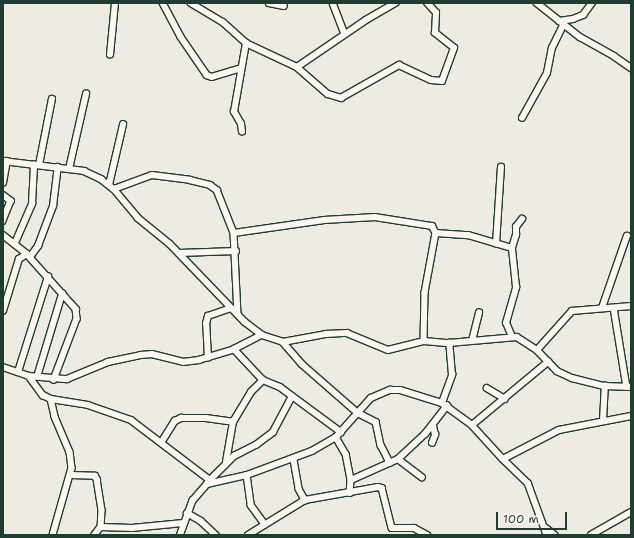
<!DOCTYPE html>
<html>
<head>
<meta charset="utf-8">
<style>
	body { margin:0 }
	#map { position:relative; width:634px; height:538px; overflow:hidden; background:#eeece1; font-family:"Shantell Sans",sans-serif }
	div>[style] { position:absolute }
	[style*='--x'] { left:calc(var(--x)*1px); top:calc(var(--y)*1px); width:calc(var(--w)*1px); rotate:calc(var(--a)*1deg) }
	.roads { filter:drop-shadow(1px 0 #1f3d34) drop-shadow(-1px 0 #1f3d34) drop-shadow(0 1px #1f3d34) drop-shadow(0 -1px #1f3d34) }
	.minor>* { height:5.5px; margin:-2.75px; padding:0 2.75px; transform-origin:2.75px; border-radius:2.75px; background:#fbf7ec }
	span { translate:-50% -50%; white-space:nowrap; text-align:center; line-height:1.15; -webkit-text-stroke:3px #fbf7ec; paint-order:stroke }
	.frame { position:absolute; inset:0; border:4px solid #1f3d34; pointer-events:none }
	.scale { position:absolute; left:496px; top:512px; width:71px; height:18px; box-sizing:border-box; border:2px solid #1f3d34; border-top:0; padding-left:5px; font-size:12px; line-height:14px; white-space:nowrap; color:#1f3d34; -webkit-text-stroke:3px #fbf7ec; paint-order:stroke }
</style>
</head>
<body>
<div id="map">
	<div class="roads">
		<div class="minor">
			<i style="--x:163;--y:3;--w:38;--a:62"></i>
			<i style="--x:181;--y:37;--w:46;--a:55.6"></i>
			<i style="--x:207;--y:75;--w:5;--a:22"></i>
			<i style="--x:212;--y:77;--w:30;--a:-17"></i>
			<i style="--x:191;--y:3;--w:37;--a:31"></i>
			<i style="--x:223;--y:22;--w:31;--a:42"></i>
			<i style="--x:246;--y:43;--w:56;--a:25.2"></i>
			<i style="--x:297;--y:67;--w:41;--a:41.1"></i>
			<i style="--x:328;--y:94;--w:14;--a:17"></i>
			<i style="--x:341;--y:98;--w:67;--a:-29.6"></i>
			<i style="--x:399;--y:65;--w:35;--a:25"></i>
			<i style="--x:431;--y:80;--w:11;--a:5"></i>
			<i style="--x:442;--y:81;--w:35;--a:-70"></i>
			<i style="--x:454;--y:48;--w:24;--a:-142"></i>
			<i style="--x:435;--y:33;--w:20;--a:-87"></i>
			<i style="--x:436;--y:13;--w:13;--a:-132"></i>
			<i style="--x:269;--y:3;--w:15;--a:11"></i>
			<i style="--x:333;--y:3;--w:33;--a:69"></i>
			<i style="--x:537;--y:3;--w:55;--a:38.3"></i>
			<i style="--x:580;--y:37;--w:39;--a:29"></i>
			<i style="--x:614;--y:56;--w:21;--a:35"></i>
			<i style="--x:559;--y:21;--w:14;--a:-8"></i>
			<i style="--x:573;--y:19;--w:11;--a:-22"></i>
			<i style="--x:583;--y:15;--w:15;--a:-53"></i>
			<i style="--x:110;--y:55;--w:52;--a:-84.5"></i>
			<i style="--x:297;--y:67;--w:83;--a:-34.3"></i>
			<i style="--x:366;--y:20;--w:34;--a:-30"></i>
			<i style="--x:522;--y:118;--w:51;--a:-60.9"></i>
			<i style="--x:547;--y:73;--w:25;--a:-79"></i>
			<i style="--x:552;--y:48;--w:25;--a:-64"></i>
			<i style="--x:242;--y:132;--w:8;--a:-97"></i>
			<i style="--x:241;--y:124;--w:14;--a:-120"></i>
			<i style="--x:234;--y:112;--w:70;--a:-80.1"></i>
			<i style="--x:3;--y:161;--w:82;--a:7"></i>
			<i style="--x:84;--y:171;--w:19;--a:25"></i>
			<i style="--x:101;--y:179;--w:16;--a:38"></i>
			<i style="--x:114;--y:189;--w:38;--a:50"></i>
			<i style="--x:138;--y:218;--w:41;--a:39.1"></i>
			<i style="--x:170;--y:244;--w:108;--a:46.1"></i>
			<i style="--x:245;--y:322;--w:21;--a:37"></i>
			<i style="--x:262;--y:335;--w:22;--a:18"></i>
			<i style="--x:283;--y:342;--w:44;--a:-10.5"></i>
			<i style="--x:326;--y:334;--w:21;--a:-3"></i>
			<i style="--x:347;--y:333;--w:44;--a:22.5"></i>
			<i style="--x:388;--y:350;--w:37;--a:-14"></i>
			<i style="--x:424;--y:341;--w:25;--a:5"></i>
			<i style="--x:449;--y:343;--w:68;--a:-5"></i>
			<i style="--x:517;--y:337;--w:24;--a:33"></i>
			<i style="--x:537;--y:350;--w:29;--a:46"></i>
			<i style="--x:557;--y:371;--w:17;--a:25"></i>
			<i style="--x:572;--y:378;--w:34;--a:14"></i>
			<i style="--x:605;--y:386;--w:26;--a:2"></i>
			<i style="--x:39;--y:165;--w:67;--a:-78.9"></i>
			<i style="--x:69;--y:169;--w:77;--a:-77.2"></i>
			<i style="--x:3;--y:183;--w:22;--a:-80"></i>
			<i style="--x:109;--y:185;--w:62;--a:-76.9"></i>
			<i style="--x:114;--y:189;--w:40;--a:-20.2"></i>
			<i style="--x:152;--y:175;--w:38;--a:7"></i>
			<i style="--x:190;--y:180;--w:21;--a:14"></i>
			<i style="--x:210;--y:185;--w:9;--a:36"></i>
			<i style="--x:217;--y:190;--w:46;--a:68.4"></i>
			<i style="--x:234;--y:233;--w:81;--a:87.2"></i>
			<i style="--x:3;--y:195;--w:10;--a:37"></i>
			<i style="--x:11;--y:201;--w:22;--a:112"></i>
			<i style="--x:234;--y:233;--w:91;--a:-8.2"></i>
			<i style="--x:324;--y:220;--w:51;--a:-3.4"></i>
			<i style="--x:375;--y:217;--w:58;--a:9"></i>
			<i style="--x:432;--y:226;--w:8;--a:60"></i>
			<i style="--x:436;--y:233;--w:61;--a:100.4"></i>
			<i style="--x:425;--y:293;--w:48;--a:91.2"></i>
			<i style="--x:436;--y:233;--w:32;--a:4"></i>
			<i style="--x:468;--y:235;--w:46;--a:16.5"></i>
			<i style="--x:3;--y:235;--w:31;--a:38"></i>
			<i style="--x:27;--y:254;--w:74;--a:48.3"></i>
			<i style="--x:76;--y:309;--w:10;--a:84"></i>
			<i style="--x:77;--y:319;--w:65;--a:110.7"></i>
			<i style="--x:15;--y:243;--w:43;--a:-66.4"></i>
			<i style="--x:32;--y:204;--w:39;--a:-87"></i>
			<i style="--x:496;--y:244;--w:77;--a:-86.3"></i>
			<i style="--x:179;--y:253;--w:57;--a:-2"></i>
			<i style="--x:30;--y:257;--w:14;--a:-54"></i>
			<i style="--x:38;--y:246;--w:43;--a:-69.4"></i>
			<i style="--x:53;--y:206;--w:39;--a:-83"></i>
			<i style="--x:602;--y:308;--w:76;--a:-70.9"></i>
			<i style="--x:614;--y:308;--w:80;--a:80.7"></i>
			<i style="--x:3;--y:311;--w:54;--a:-72.9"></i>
			<i style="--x:19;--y:259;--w:9;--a:-32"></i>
			<i style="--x:512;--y:337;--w:15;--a:-113"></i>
			<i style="--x:506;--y:323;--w:37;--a:-74"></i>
			<i style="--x:516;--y:287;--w:39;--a:-96"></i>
			<i style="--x:512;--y:248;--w:14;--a:-73"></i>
			<i style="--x:516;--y:235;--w:8;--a:-90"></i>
			<i style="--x:516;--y:227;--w:10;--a:-53"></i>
			<i style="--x:472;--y:341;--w:29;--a:-76"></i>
			<i style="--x:283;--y:342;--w:29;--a:49"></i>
			<i style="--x:302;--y:364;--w:74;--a:41.2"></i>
			<i style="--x:358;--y:413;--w:20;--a:27"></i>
			<i style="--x:376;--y:422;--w:24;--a:78"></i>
			<i style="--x:381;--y:445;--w:20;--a:63"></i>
			<i style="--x:234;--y:349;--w:42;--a:46.9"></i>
			<i style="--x:263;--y:380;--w:18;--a:22"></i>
			<i style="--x:280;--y:387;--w:76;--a:36.4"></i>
			<i style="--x:537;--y:350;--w:52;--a:-48.1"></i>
			<i style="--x:572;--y:311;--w:59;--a:-4.8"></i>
			<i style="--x:208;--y:358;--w:34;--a:-93"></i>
			<i style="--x:206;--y:324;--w:8;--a:-76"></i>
			<i style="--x:208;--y:316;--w:24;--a:-19"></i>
			<i style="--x:3;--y:367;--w:28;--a:19"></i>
			<i style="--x:29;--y:376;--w:38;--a:5"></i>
			<i style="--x:67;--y:379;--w:44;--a:-22.5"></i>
			<i style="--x:108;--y:362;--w:34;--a:-12"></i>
			<i style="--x:141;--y:355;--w:11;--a:-5"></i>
			<i style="--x:152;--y:354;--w:32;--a:14"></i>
			<i style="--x:183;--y:362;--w:16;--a:-7"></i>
			<i style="--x:199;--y:360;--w:37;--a:-17"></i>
			<i style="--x:234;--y:349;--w:31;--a:-27"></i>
			<i style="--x:18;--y:372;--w:100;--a:-72.5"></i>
			<i style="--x:29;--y:376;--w:24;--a:54"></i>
			<i style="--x:43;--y:395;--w:9;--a:27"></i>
			<i style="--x:51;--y:399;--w:37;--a:9"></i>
			<i style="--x:88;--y:405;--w:46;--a:19.2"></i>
			<i style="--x:131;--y:420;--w:99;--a:37.2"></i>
			<i style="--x:37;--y:377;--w:87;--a:-73.2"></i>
			<i style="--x:487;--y:388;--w:21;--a:31"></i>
			<i style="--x:51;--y:399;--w:18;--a:77"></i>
			<i style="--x:55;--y:417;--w:38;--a:67"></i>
			<i style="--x:70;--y:452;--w:16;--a:83"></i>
			<i style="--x:72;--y:468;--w:70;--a:105.8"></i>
			<i style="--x:442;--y:403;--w:30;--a:-70"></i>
			<i style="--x:452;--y:375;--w:32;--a:-95"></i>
			<i style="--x:603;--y:421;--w:35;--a:-87"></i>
			<i style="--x:472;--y:425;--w:99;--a:-39.7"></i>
			<i style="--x:336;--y:437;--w:20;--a:60"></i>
			<i style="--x:346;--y:454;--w:26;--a:79"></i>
			<i style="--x:351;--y:480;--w:13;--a:94"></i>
			<i style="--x:161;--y:443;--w:26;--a:-58"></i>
			<i style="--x:175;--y:421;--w:7;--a:-27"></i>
			<i style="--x:181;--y:418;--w:25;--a:0"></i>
			<i style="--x:206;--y:418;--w:27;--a:8"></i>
			<i style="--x:432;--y:443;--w:9;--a:-69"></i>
			<i style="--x:435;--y:435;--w:9;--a:-103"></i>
			<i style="--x:398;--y:459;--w:30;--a:37"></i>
			<i style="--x:503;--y:459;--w:63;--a:-27.4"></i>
			<i style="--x:559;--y:430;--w:73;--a:-11"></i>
			<i style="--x:294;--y:460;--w:29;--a:80"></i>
			<i style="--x:299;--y:489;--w:13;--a:61"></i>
			<i style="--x:226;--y:462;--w:41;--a:-80.1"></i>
			<i style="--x:233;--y:422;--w:35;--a:-59"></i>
			<i style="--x:251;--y:392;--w:17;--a:-45"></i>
			<i style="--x:71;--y:475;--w:24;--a:2"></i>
			<i style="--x:95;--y:476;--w:4;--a:56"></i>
			<i style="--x:97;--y:479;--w:31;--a:81"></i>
			<i style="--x:102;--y:510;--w:17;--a:93"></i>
			<i style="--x:101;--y:527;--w:10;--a:127"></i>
			<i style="--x:247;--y:475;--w:30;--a:82"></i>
			<i style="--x:251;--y:505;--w:24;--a:54"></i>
			<i style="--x:351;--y:480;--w:51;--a:-24.1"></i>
			<i style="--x:398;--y:459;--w:37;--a:-43"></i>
			<i style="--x:425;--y:434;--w:36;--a:-52"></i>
			<i style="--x:208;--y:482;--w:37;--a:-45"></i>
			<i style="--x:234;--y:456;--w:25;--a:-27"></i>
			<i style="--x:256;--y:445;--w:21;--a:-37"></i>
			<i style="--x:273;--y:432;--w:40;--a:-62"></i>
			<i style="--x:187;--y:513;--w:16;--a:30"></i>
			<i style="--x:201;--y:521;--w:21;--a:43"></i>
			<i style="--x:101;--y:527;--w:31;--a:2"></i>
			<i style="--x:132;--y:528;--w:51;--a:-5.6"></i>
			<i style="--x:546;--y:528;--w:11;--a:38"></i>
			<i style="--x:180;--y:535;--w:37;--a:-70"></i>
			<i style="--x:193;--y:500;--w:21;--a:-49"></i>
			<i style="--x:207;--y:484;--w:41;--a:-12.7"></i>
			<i style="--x:247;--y:475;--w:69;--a:-20.3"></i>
			<i style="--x:312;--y:451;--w:28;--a:-30"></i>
			<i style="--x:336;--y:437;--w:52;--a:-48.1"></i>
			<i style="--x:371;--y:398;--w:21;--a:-23"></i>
			<i style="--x:390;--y:390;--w:10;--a:0"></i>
			<i style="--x:400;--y:390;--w:44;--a:17.2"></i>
			<i style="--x:442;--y:403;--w:37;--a:36"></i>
			<i style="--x:472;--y:425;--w:46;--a:47.6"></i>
			<i style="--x:503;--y:459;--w:35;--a:44"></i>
			<i style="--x:528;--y:483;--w:55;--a:69.9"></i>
			<i style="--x:248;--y:535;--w:67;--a:-31.6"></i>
			<i style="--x:305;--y:500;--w:74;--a:-10.1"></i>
			<i style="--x:378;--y:487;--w:4;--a:14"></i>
			<i style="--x:382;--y:488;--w:41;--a:76"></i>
			<i style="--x:392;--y:528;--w:22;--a:0"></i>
			<i style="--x:414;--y:528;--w:15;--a:28"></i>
			<i style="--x:591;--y:535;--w:46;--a:-29.9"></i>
		</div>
	</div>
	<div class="frame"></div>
	<div class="scale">100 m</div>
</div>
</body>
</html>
